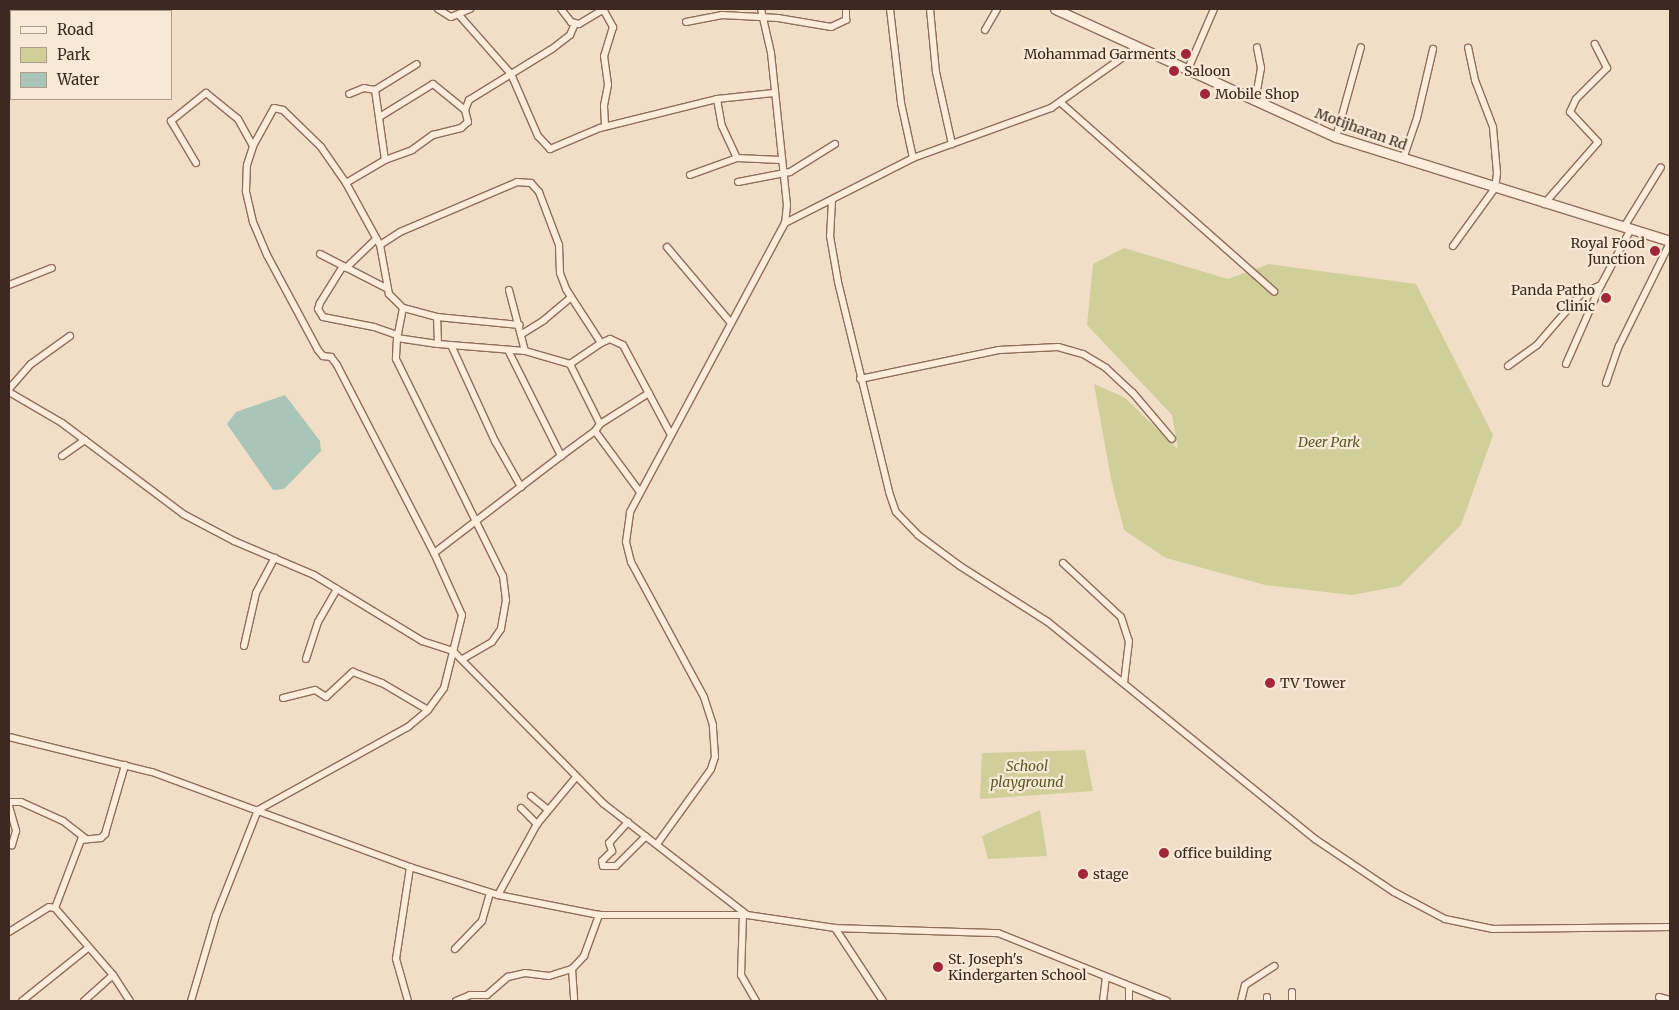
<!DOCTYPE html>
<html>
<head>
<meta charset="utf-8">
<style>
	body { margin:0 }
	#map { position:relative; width:1679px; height:1010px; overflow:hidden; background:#f1dec6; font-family:Merriweather,serif }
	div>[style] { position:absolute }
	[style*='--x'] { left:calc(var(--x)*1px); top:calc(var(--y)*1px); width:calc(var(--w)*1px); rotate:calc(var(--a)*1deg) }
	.green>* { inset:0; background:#d0cf99 }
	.water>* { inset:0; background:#a8c5b8 }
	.roads { filter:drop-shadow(1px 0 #8e6e5a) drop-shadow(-1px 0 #8e6e5a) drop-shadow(0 1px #8e6e5a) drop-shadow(0 -1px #8e6e5a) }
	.street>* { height:6px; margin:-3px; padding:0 3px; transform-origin:3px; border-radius:3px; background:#fbecdb }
	.secondary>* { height:9px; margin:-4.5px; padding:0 4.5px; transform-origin:4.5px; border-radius:4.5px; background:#fbecdb }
	.dots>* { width:14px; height:14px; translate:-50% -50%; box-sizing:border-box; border:2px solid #f8e9d7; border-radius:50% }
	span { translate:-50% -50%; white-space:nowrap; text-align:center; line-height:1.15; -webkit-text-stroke:4.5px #f8e9d7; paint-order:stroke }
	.poi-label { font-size:14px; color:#3d291f }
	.right { translate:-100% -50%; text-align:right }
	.left { translate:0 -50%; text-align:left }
	.street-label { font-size:14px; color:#3d291f }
	.park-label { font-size:14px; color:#555b24; font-style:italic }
	.frame { position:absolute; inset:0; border:10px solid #3d291f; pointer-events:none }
	.legend { position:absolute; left:10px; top:10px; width:162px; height:90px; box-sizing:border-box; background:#f8e9d7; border:1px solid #ad9c8d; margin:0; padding:6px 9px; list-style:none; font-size:15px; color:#3d291f }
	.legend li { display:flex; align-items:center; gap:10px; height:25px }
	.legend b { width:25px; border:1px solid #ad9c8d }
</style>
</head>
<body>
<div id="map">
	<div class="green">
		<i style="clip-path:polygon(1124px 248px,1228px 279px,1269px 264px,1416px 284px,1493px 435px,1461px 525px,1400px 586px,1352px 595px,1265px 585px,1166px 558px,1124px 530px,1111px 479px,1094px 384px,1124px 397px,1178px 449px,1172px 415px,1087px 325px,1093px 264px)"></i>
		<i style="clip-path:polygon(1085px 750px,1093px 791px,980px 799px,982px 753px)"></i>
		<i style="clip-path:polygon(1040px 810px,1047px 856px,988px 859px,982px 836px)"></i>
	</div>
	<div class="water">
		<i style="clip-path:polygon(285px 395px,320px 441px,321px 451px,284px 489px,273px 490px,227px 424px,236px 412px)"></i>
	</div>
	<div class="roads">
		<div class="street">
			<i style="--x:438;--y:9;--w:15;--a:32"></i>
			<i style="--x:451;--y:17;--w:21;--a:-23"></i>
			<i style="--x:561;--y:9;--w:16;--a:52"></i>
			<i style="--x:571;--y:22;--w:8;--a:14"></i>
			<i style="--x:579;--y:24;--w:29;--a:-31"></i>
			<i style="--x:603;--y:9;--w:21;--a:61"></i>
			<i style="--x:613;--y:27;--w:30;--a:107"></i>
			<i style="--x:604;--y:56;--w:29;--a:82"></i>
			<i style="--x:608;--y:85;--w:21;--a:101"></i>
			<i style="--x:604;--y:106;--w:20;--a:87"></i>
			<i style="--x:761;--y:9;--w:45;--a:77.2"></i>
			<i style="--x:771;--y:53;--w:153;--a:84"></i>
			<i style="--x:787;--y:205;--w:18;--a:96"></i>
			<i style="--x:890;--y:9;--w:95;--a:83.3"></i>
			<i style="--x:901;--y:103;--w:56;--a:77.7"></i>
			<i style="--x:930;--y:9;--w:63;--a:84.6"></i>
			<i style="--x:936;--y:72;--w:74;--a:77.5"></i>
			<i style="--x:459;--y:15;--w:79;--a:48.6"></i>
			<i style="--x:511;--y:74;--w:68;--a:66.5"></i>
			<i style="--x:538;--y:136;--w:18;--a:47"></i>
			<i style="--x:550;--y:149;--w:54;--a:-22.8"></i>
			<i style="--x:600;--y:128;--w:121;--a:-13.9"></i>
			<i style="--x:717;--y:99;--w:57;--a:-6"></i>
			<i style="--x:686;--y:22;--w:37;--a:-11"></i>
			<i style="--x:722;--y:15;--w:56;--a:3.1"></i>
			<i style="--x:778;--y:18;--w:54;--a:9.6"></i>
			<i style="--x:831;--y:27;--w:17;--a:-25"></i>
			<i style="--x:846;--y:20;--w:11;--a:-90"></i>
			<i style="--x:985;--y:30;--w:24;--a:-60"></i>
			<i style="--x:1188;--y:69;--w:65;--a:-66.6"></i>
			<i style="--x:375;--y:90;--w:49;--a:-31.8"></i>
			<i style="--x:717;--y:99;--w:27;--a:80"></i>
			<i style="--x:722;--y:126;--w:35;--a:65"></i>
			<i style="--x:737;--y:158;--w:43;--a:2.7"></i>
			<i style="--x:1060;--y:102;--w:286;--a:41.5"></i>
			<i style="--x:1255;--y:102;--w:35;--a:-80"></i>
			<i style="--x:1261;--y:68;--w:21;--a:-101"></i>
			<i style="--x:381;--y:116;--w:61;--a:-31.6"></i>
			<i style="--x:433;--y:84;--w:41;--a:39.1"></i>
			<i style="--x:1336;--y:137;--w:93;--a:-74.5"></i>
			<i style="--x:1403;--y:159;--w:43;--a:-71.1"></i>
			<i style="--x:1417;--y:118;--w:71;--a:-76.9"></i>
			<i style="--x:385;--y:160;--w:29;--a:-20"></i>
			<i style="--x:412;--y:150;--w:26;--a:-36"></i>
			<i style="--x:433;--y:135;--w:29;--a:-14"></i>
			<i style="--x:461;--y:128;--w:9;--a:-41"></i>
			<i style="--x:468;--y:122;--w:12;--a:-104"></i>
			<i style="--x:465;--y:110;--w:11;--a:-68"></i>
			<i style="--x:469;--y:100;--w:97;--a:-31.6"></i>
			<i style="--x:552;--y:49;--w:23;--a:-38"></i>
			<i style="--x:570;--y:35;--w:12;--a:-66"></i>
			<i style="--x:196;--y:163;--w:49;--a:-120.8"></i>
			<i style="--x:171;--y:121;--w:45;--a:-38.7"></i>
			<i style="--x:206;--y:93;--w:41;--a:39.1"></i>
			<i style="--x:238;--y:119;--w:31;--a:61"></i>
			<i style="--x:690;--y:175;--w:50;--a:-19.9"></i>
			<i style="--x:738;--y:182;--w:53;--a:-10.9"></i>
			<i style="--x:790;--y:172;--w:53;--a:-31.9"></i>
			<i style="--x:346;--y:183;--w:45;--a:-30.5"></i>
			<i style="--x:385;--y:160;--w:71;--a:-98.1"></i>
			<i style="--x:375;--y:90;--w:11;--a:-170"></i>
			<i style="--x:364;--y:88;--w:16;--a:158"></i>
			<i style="--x:832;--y:200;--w:36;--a:93"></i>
			<i style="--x:830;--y:236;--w:47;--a:80.1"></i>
			<i style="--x:838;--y:282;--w:216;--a:76.3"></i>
			<i style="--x:889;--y:492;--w:21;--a:71"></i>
			<i style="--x:896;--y:512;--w:32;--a:46"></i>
			<i style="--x:918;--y:535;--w:52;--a:36.4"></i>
			<i style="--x:960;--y:566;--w:104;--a:32.5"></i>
			<i style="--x:1048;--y:622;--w:344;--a:39.1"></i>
			<i style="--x:1315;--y:839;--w:95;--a:33.9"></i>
			<i style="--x:1394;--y:892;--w:58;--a:27.9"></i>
			<i style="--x:1445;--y:919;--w:49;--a:11.8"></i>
			<i style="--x:1493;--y:929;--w:177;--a:-0.6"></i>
			<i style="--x:1544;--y:204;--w:82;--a:-48.9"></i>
			<i style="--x:1598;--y:142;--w:41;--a:-133"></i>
			<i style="--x:1570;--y:112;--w:14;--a:-65"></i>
			<i style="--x:1576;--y:99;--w:44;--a:-45"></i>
			<i style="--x:1607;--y:68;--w:27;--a:-117"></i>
			<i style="--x:1624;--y:227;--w:70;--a:-58.3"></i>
			<i style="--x:1453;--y:246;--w:72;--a:-54.1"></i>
			<i style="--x:1495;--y:188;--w:15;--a:-82"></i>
			<i style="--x:1497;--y:173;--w:46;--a:-95"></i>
			<i style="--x:1493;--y:127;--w:50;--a:-111"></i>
			<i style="--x:1475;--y:80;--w:33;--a:-102"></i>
			<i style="--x:667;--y:247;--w:99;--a:49.9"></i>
			<i style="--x:320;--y:254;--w:74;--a:27.3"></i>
			<i style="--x:343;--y:266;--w:44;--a:121.9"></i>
			<i style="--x:320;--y:303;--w:6;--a:108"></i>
			<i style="--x:318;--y:309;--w:9;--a:58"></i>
			<i style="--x:323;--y:317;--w:52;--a:11.1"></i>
			<i style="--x:374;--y:327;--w:24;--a:19"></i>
			<i style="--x:346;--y:268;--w:42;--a:-44"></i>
			<i style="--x:9;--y:285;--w:46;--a:-21.6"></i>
			<i style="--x:509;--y:290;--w:63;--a:75.3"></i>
			<i style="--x:403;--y:308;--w:31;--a:101"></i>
			<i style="--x:397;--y:338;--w:21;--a:93"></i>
			<i style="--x:396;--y:359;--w:242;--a:63.8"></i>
			<i style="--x:503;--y:576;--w:24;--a:83"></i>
			<i style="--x:506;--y:600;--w:29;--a:100"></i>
			<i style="--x:501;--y:629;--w:16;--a:125"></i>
			<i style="--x:492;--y:642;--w:34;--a:150"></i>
			<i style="--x:437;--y:317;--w:83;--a:5.5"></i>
			<i style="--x:522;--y:334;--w:26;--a:-32"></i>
			<i style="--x:544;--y:320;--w:35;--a:-40"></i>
			<i style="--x:397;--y:338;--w:41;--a:8.3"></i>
			<i style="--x:451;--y:345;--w:106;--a:65.4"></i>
			<i style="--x:495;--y:441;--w:53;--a:60.5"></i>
			<i style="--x:508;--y:350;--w:119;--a:63.4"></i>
			<i style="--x:561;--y:456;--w:42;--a:-36.3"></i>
			<i style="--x:595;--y:431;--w:9;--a:-54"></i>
			<i style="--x:600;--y:424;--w:58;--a:-32.3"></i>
			<i style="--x:570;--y:364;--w:47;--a:-163.9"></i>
			<i style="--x:525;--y:351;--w:87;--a:-175.4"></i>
			<i style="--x:438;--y:344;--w:27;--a:-92"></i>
			<i style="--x:437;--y:317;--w:35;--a:-165"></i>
			<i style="--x:403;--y:308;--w:20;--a:-135"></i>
			<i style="--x:389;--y:294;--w:50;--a:-100.4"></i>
			<i style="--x:380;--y:245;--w:24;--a:-33"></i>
			<i style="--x:400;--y:232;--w:127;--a:-23.1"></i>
			<i style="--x:517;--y:182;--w:14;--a:4"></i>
			<i style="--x:531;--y:183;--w:12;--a:48"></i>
			<i style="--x:539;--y:192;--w:57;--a:69.3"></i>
			<i style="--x:559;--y:245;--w:28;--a:88"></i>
			<i style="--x:560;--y:273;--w:17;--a:69"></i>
			<i style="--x:566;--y:289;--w:64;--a:57.1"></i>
			<i style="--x:601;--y:343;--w:10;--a:-24"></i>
			<i style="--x:610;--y:339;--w:14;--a:25"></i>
			<i style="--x:623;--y:345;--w:102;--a:61.9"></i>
			<i style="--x:1566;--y:364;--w:84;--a:-66.2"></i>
			<i style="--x:1600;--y:287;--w:66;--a:-61.9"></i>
			<i style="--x:1508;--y:366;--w:36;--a:-36"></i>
			<i style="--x:1537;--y:345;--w:67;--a:-49.2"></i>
			<i style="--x:1581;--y:294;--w:22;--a:-24"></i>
			<i style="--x:860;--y:379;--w:142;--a:-11.8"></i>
			<i style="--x:999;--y:350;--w:59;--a:-2.9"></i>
			<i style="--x:1058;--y:347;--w:26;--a:16"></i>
			<i style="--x:1083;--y:354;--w:27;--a:31"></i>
			<i style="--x:1106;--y:368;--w:37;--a:43"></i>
			<i style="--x:1133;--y:393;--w:60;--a:49.7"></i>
			<i style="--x:1606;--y:383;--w:39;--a:-71"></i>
			<i style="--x:1619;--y:346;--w:115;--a:-63.7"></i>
			<i style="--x:9;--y:389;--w:33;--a:-49"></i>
			<i style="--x:31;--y:364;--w:48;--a:-35.7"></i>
			<i style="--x:9;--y:392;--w:61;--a:30.3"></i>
			<i style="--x:62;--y:423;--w:151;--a:36.9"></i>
			<i style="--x:183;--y:514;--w:58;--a:27.9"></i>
			<i style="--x:234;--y:541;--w:87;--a:23"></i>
			<i style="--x:314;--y:575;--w:127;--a:31.4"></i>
			<i style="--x:422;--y:641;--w:33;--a:18"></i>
			<i style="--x:453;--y:651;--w:215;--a:45.4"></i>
			<i style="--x:604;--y:804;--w:181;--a:37.8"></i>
			<i style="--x:600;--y:424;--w:67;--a:-116.6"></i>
			<i style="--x:570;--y:364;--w:37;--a:-34"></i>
			<i style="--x:595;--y:431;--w:76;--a:53.6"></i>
			<i style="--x:62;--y:456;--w:28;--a:-35"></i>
			<i style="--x:434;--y:553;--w:160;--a:-37.4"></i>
			<i style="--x:1063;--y:563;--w:79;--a:43"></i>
			<i style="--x:1121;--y:617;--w:25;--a:72"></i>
			<i style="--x:1129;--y:641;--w:42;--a:96.8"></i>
			<i style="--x:244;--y:646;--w:54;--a:-77.2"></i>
			<i style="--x:256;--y:593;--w:40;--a:-62"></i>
			<i style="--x:306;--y:659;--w:39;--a:-72"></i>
			<i style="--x:318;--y:622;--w:38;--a:-60"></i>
			<i style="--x:283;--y:698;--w:33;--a:-14"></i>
			<i style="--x:315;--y:690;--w:13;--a:32"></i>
			<i style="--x:326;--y:697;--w:37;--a:-43"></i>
			<i style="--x:353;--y:672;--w:31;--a:21"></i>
			<i style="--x:382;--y:683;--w:53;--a:30.4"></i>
			<i style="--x:9;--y:737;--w:147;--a:13.8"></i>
			<i style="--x:152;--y:772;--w:275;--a:20.2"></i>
			<i style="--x:410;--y:867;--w:92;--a:17.7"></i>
			<i style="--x:498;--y:895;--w:103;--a:11.2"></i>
			<i style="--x:599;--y:915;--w:148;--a:0"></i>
			<i style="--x:747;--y:915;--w:89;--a:8.4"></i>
			<i style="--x:835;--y:928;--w:163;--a:1.8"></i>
			<i style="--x:998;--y:933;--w:182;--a:21.9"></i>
			<i style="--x:531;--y:796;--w:22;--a:39"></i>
			<i style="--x:9;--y:802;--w:12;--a:0"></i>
			<i style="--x:21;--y:802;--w:46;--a:24.3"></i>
			<i style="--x:63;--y:821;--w:28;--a:38"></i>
			<i style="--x:9;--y:806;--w:26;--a:74"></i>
			<i style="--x:16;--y:831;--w:15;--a:106"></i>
			<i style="--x:521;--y:808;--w:23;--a:45"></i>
			<i style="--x:628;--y:822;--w:28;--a:132"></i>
			<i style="--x:609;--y:843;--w:9;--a:69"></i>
			<i style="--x:612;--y:851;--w:14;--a:135"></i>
			<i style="--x:602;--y:861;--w:5;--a:79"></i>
			<i style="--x:603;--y:866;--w:13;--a:0"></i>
			<i style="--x:616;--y:866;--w:42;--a:-45"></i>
			<i style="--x:657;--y:844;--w:92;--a:-54.2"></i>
			<i style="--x:711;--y:769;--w:13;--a:-72"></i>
			<i style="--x:715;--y:757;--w:32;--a:-94"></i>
			<i style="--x:713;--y:725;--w:29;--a:-108"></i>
			<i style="--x:704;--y:697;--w:153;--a:-118.4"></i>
			<i style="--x:631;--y:562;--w:21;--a:-104"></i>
			<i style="--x:626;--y:542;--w:30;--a:-82"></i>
			<i style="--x:630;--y:512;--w:328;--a:-61.8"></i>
			<i style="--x:785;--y:223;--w:144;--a:-26.9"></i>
			<i style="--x:913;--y:158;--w:147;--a:-19.9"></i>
			<i style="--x:1051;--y:108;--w:104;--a:-35.2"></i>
			<i style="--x:498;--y:895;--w:81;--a:-61.2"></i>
			<i style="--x:537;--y:824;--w:61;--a:-50.3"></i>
			<i style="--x:55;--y:908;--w:73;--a:-69.1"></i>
			<i style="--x:81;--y:840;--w:20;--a:-6"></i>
			<i style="--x:101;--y:838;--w:6;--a:-45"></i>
			<i style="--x:105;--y:834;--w:72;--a:-73.8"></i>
			<i style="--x:743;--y:915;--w:60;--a:91.9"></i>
			<i style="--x:741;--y:975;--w:30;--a:60"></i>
			<i style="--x:835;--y:928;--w:87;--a:56.7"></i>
			<i style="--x:9;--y:932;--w:47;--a:-32"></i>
			<i style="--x:49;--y:907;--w:6;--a:9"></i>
			<i style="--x:55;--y:908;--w:89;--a:49.1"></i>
			<i style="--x:113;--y:975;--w:31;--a:57"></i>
			<i style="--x:455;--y:949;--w:39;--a:-46"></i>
			<i style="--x:482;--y:921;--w:29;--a:-74"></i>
			<i style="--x:572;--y:969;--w:32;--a:86"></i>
			<i style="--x:1292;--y:992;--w:9;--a:90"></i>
			<i style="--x:1659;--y:997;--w:11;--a:15"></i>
			<i style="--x:22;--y:1001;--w:85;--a:-38.8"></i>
			<i style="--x:84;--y:1001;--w:39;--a:-42"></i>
			<i style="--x:191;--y:1001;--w:89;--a:-73.6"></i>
			<i style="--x:216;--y:916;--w:114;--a:-68.4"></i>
			<i style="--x:258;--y:810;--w:171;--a:-29"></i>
			<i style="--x:408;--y:727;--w:26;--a:-40"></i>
			<i style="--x:428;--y:710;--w:27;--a:-54"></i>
			<i style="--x:444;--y:688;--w:75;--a:-76.1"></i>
			<i style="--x:462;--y:615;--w:68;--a:-114.3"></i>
			<i style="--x:434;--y:553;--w:212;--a:-117.3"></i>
			<i style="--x:337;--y:365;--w:10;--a:-127"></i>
			<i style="--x:331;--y:357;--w:8;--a:-173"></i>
			<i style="--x:323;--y:356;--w:8;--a:-130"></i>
			<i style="--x:318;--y:350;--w:108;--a:-118.2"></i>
			<i style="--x:267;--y:255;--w:36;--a:-113"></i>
			<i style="--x:253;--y:222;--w:32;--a:-103"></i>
			<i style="--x:246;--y:191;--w:26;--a:-88"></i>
			<i style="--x:247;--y:165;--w:20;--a:-72"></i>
			<i style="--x:253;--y:146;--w:43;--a:-61.1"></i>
			<i style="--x:274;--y:108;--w:9;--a:13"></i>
			<i style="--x:283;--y:110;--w:53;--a:44.2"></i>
			<i style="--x:321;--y:147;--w:44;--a:55.2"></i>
			<i style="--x:346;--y:183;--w:71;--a:61.3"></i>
			<i style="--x:408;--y:1001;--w:44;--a:-105.9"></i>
			<i style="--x:396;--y:959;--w:93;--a:-81.3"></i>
			<i style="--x:456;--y:1001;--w:15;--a:-23"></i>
			<i style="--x:470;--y:995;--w:17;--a:0"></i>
			<i style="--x:487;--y:995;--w:28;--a:-41"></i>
			<i style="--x:508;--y:977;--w:17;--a:-13"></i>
			<i style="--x:525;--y:973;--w:24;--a:7"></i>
			<i style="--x:549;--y:976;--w:24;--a:-17"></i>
			<i style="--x:572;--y:969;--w:18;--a:-47"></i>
			<i style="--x:584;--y:956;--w:44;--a:-69.9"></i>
			<i style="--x:1103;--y:1001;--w:23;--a:-83"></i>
			<i style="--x:1129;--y:1001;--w:13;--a:-90"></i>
			<i style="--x:1241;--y:1001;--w:16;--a:-76"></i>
			<i style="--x:1245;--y:985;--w:35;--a:-33"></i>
			<i style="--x:1267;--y:1001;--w:4;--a:-90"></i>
		</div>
		<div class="secondary">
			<i style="--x:1055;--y:9;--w:309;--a:24.5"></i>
			<i style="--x:1336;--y:137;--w:350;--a:17.3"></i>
		</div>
	</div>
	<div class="dots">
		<i style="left:1186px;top:54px;background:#a12639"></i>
		<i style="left:1174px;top:71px;background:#a12639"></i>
		<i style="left:1205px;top:94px;background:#a12639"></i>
		<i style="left:1655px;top:251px;background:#a12639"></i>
		<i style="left:1606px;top:298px;background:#a12639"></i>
		<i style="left:1270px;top:683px;background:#a12639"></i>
		<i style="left:1164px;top:853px;background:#a12639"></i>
		<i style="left:1083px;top:874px;background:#a12639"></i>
		<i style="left:938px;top:967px;background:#a12639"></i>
	</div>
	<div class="poi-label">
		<span class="right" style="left:1176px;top:54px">Mohammad Garments</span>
		<span class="left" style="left:1184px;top:71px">Saloon</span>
		<span class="left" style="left:1215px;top:94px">Mobile Shop</span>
		<span class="right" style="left:1645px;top:251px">Royal Food<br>Junction</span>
		<span class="right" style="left:1595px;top:298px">Panda Patho<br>Clinic</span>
		<span class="left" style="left:1280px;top:683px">TV Tower</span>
		<span class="left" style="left:1174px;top:853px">office building</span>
		<span class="left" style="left:1093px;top:874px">stage</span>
		<span class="left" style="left:948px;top:967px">St. Joseph's<br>Kindergarten School</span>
	</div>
	<div class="street-label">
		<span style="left:1361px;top:129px;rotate:20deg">Motijharan Rd</span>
	</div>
	<div class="park-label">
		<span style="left:1329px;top:442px">Deer Park</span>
		<span style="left:1027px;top:774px">School<br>playground</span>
	</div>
	<div class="frame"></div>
	<ul class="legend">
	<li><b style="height:6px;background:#fbecdb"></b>Road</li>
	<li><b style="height:14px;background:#d0cf99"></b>Park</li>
	<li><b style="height:14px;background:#a8c5b8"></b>Water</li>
	</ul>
</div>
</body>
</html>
